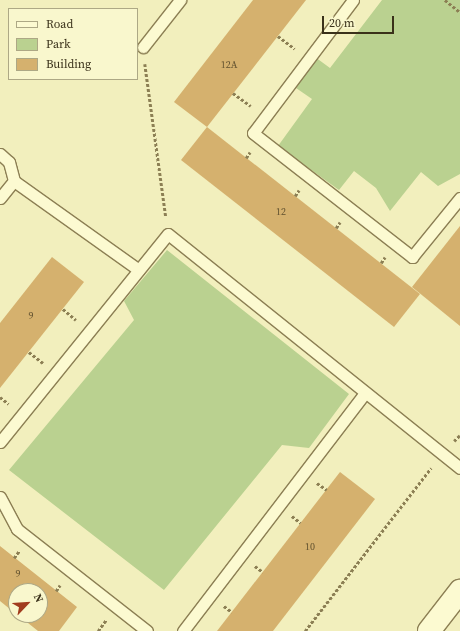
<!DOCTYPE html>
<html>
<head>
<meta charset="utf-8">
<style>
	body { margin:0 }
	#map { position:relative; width:460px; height:631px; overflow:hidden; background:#f2efbd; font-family:"Source Serif 4",serif }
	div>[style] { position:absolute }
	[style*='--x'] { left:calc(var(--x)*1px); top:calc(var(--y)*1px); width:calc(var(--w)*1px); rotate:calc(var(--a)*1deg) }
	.green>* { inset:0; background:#bad190 }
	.building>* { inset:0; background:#d5b16e }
	.path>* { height:2.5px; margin-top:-1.25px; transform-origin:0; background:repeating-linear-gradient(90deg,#8c7f54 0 3px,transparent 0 5px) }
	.roads { filter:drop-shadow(1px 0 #8c7f54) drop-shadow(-1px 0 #8c7f54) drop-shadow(0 1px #8c7f54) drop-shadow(0 -1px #8c7f54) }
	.lane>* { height:11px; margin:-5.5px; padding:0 5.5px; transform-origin:5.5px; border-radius:5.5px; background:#fcfad1 }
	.street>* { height:22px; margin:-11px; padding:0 11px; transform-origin:11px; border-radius:11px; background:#fcfad1 }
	span { translate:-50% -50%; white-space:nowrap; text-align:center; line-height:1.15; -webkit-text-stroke:3.5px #f9f7cd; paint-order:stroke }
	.number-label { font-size:10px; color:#61512f }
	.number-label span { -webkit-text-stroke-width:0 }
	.legend { position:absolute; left:8px; top:8px; width:130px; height:72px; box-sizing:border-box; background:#f9f7cd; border:1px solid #ada885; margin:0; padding:5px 7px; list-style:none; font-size:12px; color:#3a311a }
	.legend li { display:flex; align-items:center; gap:8px; height:20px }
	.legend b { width:20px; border:1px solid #ada885 }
	.north { position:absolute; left:8px; top:583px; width:40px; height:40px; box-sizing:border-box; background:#f9f7cd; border:1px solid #ada885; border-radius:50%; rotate:65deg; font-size:11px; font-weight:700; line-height:16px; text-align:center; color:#3a311a }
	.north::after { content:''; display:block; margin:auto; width:14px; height:18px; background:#a13c1e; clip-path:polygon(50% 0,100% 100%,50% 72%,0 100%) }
	.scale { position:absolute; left:322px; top:16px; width:72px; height:18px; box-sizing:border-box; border:2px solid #3a311a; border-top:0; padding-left:5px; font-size:12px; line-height:14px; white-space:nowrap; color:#3a311a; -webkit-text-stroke:3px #f9f7cd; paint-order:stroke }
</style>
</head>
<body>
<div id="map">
	<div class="green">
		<i style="clip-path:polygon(382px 0,460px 0,460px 174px,438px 186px,421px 172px,390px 211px,376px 188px,354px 171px,339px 190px,278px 146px,312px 99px,296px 88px,315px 57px,330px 68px)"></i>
		<i style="clip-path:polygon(167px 250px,349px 394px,309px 448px,282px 445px,164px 590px,9px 470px,134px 320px,124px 301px)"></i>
	</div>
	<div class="building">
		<i style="clip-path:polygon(253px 0,306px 0,207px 127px,174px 102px)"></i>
		<i style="clip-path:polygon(207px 127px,420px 294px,394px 327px,181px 160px)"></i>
		<i style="clip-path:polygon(460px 226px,460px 326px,412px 287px)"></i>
		<i style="clip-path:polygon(52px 257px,84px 282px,0 388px,0 323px)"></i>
		<i style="clip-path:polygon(340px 472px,375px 499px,273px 631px,217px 631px)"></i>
		<i style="clip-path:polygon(0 546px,77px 607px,59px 631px,38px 631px,18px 615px,40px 615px,40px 591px,16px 591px,16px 614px,0 601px)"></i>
	</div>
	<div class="path">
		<i style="--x:445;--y:0;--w:19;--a:39"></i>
		<i style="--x:278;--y:36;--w:21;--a:37"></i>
		<i style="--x:145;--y:64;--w:155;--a:82.2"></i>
		<i style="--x:233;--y:93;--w:22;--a:36"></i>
		<i style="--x:246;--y:158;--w:7;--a:-56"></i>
		<i style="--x:295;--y:196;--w:7;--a:-56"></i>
		<i style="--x:336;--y:228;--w:7;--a:-56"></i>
		<i style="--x:381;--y:263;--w:7;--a:-56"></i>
		<i style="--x:63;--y:309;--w:17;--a:40"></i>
		<i style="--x:29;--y:352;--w:18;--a:38"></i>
		<i style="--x:0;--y:397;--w:11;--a:38"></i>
		<i style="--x:454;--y:441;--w:8;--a:-45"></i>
		<i style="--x:317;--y:483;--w:12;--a:35"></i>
		<i style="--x:292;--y:516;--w:11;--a:38"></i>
		<i style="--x:14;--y:558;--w:9;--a:-54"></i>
		<i style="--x:255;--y:566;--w:10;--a:37"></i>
		<i style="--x:56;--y:591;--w:7;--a:-56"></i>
		<i style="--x:224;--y:606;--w:10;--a:37"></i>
		<i style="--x:98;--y:631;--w:14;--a:-54"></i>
		<i style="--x:305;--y:631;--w:206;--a:-52.3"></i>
	</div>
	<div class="roads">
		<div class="lane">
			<i style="--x:353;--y:0;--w:166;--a:126.9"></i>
			<i style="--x:253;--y:133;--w:202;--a:37.9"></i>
			<i style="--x:412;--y:257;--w:76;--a:-50.9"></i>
			<i style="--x:143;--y:47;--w:60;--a:-51.8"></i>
			<i style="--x:0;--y:154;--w:12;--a:42"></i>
			<i style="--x:9;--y:162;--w:20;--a:75"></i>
			<i style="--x:14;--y:181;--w:153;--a:35.5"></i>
			<i style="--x:0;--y:198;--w:22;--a:-51"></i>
			<i style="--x:0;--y:442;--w:267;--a:-51.1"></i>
			<i style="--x:168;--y:234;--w:374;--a:38.7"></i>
			<i style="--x:0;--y:497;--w:36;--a:62"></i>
			<i style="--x:17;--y:529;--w:165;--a:38.1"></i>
			<i style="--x:183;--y:631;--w:300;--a:-52.6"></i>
		</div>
		<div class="street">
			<i style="--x:429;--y:631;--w:51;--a:-52.2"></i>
		</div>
	</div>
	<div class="number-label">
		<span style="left:229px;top:65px">12А</span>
		<span style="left:281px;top:212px">12</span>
		<span style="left:31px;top:316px">9</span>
		<span style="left:310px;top:547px">10</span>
		<span style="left:18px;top:574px">9</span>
	</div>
	<ul class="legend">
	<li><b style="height:5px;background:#fcfad1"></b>Road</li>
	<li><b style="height:11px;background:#bad190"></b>Park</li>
	<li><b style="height:11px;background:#d5b16e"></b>Building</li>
	</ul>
	<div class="north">N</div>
	<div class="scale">20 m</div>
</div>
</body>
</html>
